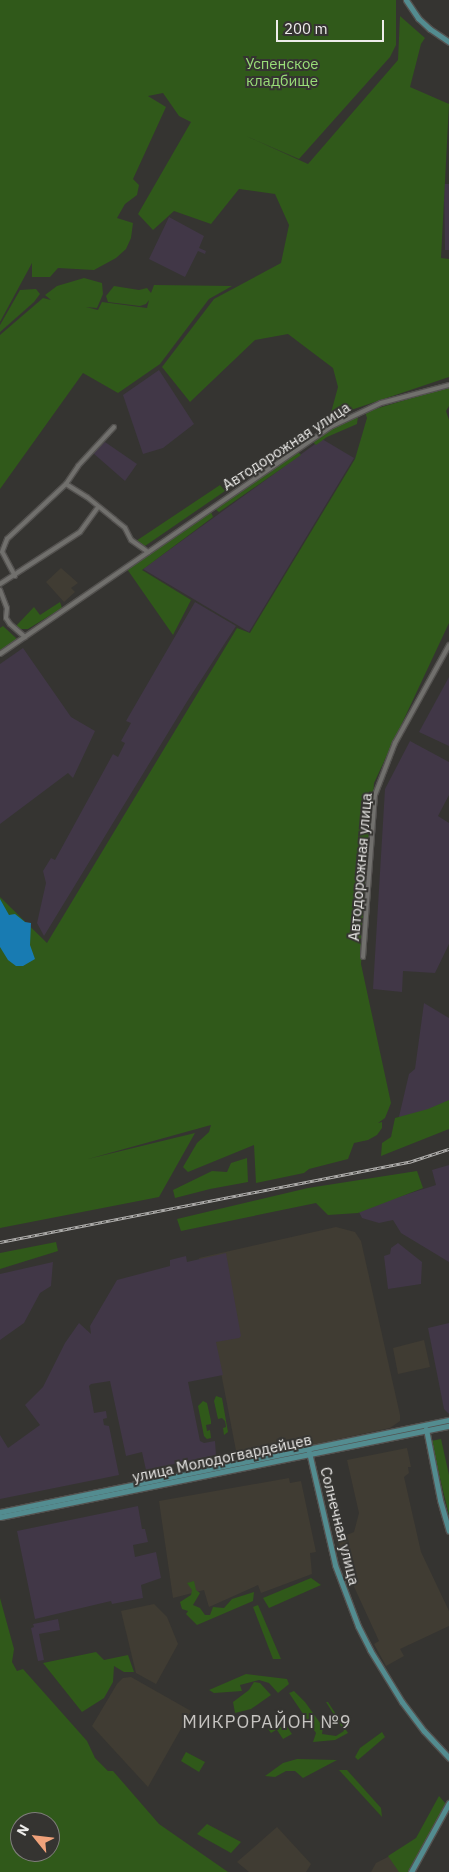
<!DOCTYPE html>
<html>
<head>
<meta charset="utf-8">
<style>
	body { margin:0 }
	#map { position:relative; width:449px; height:1872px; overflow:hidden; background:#353431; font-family:"IBM Plex Sans",sans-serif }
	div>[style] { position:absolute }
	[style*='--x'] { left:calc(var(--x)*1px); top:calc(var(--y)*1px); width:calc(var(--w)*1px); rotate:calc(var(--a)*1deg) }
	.built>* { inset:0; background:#403c33 }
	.industrial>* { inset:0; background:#413747 }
	.green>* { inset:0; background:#30591a }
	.water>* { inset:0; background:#187bb2 }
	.roads { filter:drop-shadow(1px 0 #53514f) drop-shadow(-1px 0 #53514f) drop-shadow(0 1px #53514f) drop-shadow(0 -1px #53514f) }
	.street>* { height:4px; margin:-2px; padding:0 2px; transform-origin:2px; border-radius:2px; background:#71706d }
	.secondary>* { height:5px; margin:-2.5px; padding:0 2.5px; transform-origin:2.5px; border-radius:2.5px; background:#538c90 }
	.rail>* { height:3px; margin-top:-1.5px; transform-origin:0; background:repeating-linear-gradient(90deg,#353431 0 4px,#b3b2b0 0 8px); box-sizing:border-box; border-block:1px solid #b3b2b0 }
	span { translate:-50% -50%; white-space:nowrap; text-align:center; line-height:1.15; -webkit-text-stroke:4px #353431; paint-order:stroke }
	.park-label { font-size:15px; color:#99dd78 }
	.street-label { font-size:15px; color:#edecea }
	.quarter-label { font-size:18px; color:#c6c4c1; letter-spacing:1px }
	.north { position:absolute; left:10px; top:1812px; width:50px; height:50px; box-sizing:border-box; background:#353431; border:1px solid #7f7e7b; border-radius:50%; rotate:299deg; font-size:14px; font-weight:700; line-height:20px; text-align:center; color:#edecea }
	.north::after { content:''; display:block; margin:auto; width:18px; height:22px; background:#f0a27a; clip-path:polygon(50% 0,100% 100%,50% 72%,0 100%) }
	.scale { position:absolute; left:276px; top:20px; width:108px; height:22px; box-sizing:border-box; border:2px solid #edecea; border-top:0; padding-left:6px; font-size:15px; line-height:18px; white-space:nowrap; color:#edecea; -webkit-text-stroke:4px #353431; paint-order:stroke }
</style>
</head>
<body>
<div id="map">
	<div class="built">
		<i style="clip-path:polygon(61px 568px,78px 583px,71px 588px,75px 592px,64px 602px,46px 582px)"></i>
		<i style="clip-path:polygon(336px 1227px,355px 1232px,361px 1241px,400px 1415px,400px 1421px,390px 1428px,238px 1461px,199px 1258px)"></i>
		<i style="clip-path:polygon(424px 1340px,430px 1367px,398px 1374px,393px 1348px)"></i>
		<i style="clip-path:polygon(407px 1448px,411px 1467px,408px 1467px,409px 1473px,404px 1477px,421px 1552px,449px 1611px,449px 1626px,400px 1649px,404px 1656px,386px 1666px,374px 1644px,379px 1641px,350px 1578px,337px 1539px,354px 1532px,359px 1513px,347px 1460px)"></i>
		<i style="clip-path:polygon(289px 1478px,290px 1483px,301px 1481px,316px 1552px,310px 1553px,312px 1574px,261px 1593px,258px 1585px,209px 1607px,204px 1590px,173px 1598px,159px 1501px)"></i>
		<i style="clip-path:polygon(154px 1604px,167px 1617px,178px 1644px,156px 1684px,136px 1673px,121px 1611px)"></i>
		<i style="clip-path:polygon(131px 1677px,191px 1711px,148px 1787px,92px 1726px,117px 1684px,123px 1678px)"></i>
		<i style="clip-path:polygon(277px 1827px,311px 1864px,306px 1872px,249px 1872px,237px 1862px)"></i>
		<i style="clip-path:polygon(423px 1839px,405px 1872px,371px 1872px,376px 1863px)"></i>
	</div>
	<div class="industrial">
		<i style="clip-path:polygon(444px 184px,449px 184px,449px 250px,445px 250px)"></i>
		<i style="clip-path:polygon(169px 217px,204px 236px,199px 248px,206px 251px,205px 254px,198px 251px,185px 277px,149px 259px)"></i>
		<i style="clip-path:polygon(159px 370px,194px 424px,163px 448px,143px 454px,123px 395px)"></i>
		<i style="clip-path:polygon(322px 439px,354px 458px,249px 632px,143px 569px)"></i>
		<i style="clip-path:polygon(105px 442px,137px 464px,125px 481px,93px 453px)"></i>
		<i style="clip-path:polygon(195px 602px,236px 626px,188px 700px,44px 936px,37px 923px,46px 883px,43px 871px,51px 858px,55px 860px,113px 754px,118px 757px,125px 743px,121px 741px,131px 723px,126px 721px)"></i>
		<i style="clip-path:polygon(23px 648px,71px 717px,95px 731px,73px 778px,68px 773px,0 824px,0 664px)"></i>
		<i style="clip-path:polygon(449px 677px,449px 746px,419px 732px)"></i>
		<i style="clip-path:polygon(410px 741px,449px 762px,449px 795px,438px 816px,449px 823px,449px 944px,435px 973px,403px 971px,402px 992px,373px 989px,385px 789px)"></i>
		<i style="clip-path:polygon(424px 1003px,449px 1018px,449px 1103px,398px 1121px,409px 1074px,415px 1069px)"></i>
		<i style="clip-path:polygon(449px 1165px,449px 1262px,401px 1233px,393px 1220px,379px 1223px,362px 1218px,358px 1210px,436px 1185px,432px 1170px)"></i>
		<i style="clip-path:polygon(398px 1243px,422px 1262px,421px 1284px,388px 1289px,384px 1256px,390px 1254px,391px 1248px)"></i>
		<i style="clip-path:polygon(226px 1253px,241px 1336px,239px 1338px,216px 1342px,223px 1375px,188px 1382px,200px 1441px,204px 1443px,215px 1441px,216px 1455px,146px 1470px,142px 1452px,126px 1456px,110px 1381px,91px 1384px,89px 1386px,94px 1413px,106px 1411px,107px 1418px,103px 1419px,104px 1425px,109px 1426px,119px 1475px,0 1499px,0 1435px,8px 1448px,40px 1425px,25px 1405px,43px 1387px,65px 1343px,79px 1323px,91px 1334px,90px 1326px,117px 1280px,170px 1266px,170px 1260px,186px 1256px,187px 1262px)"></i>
		<i style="clip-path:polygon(53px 1262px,51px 1286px,40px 1293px,24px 1323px,0 1340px,0 1274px)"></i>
		<i style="clip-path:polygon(449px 1323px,449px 1414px,444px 1409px,428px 1328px)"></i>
		<i style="clip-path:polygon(138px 1506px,142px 1529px,145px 1529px,148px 1542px,133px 1545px,135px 1557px,156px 1552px,161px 1578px,141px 1585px,143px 1598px,112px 1604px,111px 1601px,35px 1619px,17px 1531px)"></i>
		<i style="clip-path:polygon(58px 1619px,60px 1630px,39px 1634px,44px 1660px,38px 1661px,31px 1628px,34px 1627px,33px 1624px)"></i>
	</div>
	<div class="green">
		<i style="clip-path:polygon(0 0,396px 0,396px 45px,390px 57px,299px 159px,246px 136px,308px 164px,398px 60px,400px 16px,425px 38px,421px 44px,410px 87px,449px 104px,441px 258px,449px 259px,449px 377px,351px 410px,329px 420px,338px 387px,333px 368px,288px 334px,255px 340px,190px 402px,162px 367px,214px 299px,281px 263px,289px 225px,275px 194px,239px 189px,211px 224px,174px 211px,153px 230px,138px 214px,191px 122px,179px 116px,163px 93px,148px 96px,166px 107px,133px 179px,139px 185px,137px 195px,125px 204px,117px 218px,133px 223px,131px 238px,126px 249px,116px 258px,94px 270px,58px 268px,50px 277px,32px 277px,32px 263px,0 322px)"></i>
		<i style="clip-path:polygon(84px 278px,102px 283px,103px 294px,97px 308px,86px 307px,98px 310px,102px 302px,147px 308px,149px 300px,146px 304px,140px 306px,108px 302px,106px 296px,114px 286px,139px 290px,147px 288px,151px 293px,154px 285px,232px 286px,209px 299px,160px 364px,118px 393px,83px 373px,0 489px,0 335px,43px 298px,51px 300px,45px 295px,57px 286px)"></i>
		<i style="clip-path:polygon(36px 289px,40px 294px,34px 302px,0 332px,0 325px,20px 290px)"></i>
		<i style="clip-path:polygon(449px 387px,449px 406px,446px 411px,449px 420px,449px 623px,374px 783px,361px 964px,391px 1103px,385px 1118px,378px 1123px,382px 1122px,382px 1128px,377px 1135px,368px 1140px,354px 1143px,348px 1159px,309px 1169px,304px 1173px,256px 1183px,254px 1145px,188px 1172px,183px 1167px,197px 1143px,209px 1132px,211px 1125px,88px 1159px,195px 1133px,159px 1197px,0 1228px,0 897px,47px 943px,237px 628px,250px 633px,355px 459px,367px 418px,365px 412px)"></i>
		<i style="clip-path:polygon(358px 416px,357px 424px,327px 437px,316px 445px,313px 442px,331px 429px)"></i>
		<i style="clip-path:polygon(298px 452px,301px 455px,219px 512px,215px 509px)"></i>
		<i style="clip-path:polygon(220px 485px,225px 491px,145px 546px,136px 541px)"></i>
		<i style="clip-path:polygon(211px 512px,213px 517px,142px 570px,191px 600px,173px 635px,127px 569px)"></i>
		<i style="clip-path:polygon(60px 602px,62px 608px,28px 629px,19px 629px,16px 626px,34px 607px,40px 615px)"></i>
		<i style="clip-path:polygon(3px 626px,17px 639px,0 651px,0 628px)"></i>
		<i style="clip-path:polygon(449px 1100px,449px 1129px,381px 1156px,382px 1143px,391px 1137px,395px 1118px,428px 1109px)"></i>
		<i style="clip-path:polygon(247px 1158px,248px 1182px,210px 1189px,175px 1198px,173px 1190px,212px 1171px,227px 1172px,231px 1163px)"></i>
		<i style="clip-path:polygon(417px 1171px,423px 1188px,358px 1213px,328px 1215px,316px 1203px,181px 1231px,177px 1219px,308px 1188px)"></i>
		<i style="clip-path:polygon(56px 1242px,58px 1251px,0 1269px,0 1253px)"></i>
		<i style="clip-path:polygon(216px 1396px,222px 1398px,228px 1432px,224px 1435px,223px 1428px,226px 1427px,225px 1421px,222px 1418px,218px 1419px,214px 1401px)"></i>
		<i style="clip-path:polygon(203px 1401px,207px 1403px,211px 1421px,211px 1424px,206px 1425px,207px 1431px,210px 1430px,211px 1438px,207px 1439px,204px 1436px,198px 1406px)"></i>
		<i style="clip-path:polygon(441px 1439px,449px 1475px,449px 1515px,431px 1441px)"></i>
		<i style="clip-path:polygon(311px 1578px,321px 1585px,269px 1608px,263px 1598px)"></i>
		<i style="clip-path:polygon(194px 1581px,196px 1590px,200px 1593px,193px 1605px,200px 1608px,205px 1615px,210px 1615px,213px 1607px,224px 1608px,232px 1599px,254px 1592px,253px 1601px,197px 1625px,186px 1614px,188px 1611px,182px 1609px,180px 1602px,191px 1595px,192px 1590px,187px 1583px)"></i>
		<i style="clip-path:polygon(evenodd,0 1598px,14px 1649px,12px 1662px,17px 1671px,23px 1669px,87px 1741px,95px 1758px,108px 1771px,113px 1771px,159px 1824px,228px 1872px,0 1872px,0 1598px,20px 1822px,50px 1822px,50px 1852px,20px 1852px,20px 1822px)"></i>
		<i style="clip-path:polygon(258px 1605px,281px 1659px,273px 1659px,253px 1607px)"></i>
		<i style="clip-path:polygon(96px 1652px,104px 1660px,128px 1655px,134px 1672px,124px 1672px,114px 1666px,113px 1682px,104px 1698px,82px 1712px,43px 1663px)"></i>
		<i style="clip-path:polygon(246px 1674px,287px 1679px,289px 1684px,278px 1693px,269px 1683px,259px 1680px,240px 1685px,242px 1691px,214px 1693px,209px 1690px)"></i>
		<i style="clip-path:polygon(254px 1682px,260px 1683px,271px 1695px,251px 1709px,235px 1713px,233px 1702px,249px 1690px)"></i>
		<i style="clip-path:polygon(294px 1691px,305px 1702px,323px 1727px,322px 1734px,336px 1736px,344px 1731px,326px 1702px,328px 1702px,348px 1733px,335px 1740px,313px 1742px,316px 1733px,289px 1693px)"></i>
		<i style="clip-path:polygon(278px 1722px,281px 1728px,286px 1725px,292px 1734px,283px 1739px,277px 1730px,281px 1727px,271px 1733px,268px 1729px)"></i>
		<i style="clip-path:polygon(382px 1732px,385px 1737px,358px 1760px,355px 1757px,360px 1748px)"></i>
		<i style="clip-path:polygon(186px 1752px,205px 1762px,199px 1772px,181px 1761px)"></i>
		<i style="clip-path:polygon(297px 1759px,298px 1759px,337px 1760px,303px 1778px,295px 1771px,286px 1771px,275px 1777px,265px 1776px,283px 1763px)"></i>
		<i style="clip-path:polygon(339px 1770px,347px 1770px,381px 1808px,382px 1817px)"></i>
		<i style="clip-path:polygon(439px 1796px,446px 1804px,408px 1872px,399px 1872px,388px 1856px,416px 1838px)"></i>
		<i style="clip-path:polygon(207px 1824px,241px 1842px,231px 1853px,197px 1834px)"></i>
	</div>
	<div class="water">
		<i style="clip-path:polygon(0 899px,9px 915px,15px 914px,25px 922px,31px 923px,30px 945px,35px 959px,23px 966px,16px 966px,8px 960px,0 947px)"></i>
	</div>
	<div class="roads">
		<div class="street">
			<i style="--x:66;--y:484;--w:25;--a:32"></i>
			<i style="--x:87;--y:497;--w:35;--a:39"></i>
			<i style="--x:114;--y:519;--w:14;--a:39"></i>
			<i style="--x:125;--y:528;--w:13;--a:63"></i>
			<i style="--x:131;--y:540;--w:21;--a:35"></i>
			<i style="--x:15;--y:576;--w:27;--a:-118"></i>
			<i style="--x:2;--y:552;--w:14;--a:-69"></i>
			<i style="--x:7;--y:539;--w:81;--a:-43"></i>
			<i style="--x:66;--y:484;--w:22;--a:-56"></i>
			<i style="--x:78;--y:466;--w:53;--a:-47.3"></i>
			<i style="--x:0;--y:584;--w:95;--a:-33"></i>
			<i style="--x:80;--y:532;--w:31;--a:-54"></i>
			<i style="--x:0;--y:590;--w:19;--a:69"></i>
			<i style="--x:7;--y:608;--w:10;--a:96"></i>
			<i style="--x:6;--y:618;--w:7;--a:56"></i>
			<i style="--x:10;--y:624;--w:20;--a:41"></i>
			<i style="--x:0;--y:654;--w:401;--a:-34.5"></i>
			<i style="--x:330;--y:427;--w:56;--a:-25.2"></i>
			<i style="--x:381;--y:403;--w:70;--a:-14.8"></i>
			<i style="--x:363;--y:957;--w:162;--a:-85.8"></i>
			<i style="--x:375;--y:795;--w:56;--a:-69"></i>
			<i style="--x:395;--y:743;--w:112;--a:-61.1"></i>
		</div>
		<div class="secondary">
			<i style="--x:406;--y:0;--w:22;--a:56"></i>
			<i style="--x:418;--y:18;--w:16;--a:43"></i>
			<i style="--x:430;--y:29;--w:23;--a:34"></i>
			<i style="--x:426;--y:1429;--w:72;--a:78.8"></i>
			<i style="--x:440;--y:1500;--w:32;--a:74"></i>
			<i style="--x:309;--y:1452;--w:116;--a:77"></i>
			<i style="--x:335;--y:1565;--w:65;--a:69.3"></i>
			<i style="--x:358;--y:1626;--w:27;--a:63"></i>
			<i style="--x:370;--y:1650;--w:61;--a:58.4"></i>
			<i style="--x:402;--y:1702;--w:36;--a:53"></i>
			<i style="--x:424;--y:1731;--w:37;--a:47"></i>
			<i style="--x:0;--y:1512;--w:458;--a:-11.6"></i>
			<i style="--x:0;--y:1517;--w:458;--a:-11.5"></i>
			<i style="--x:411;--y:1872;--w:79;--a:-61.2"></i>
		</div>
	</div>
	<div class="rail">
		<i style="--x:0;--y:1242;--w:417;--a:-11.1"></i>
		<i style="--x:409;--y:1162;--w:42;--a:-18"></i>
	</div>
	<div class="park-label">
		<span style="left:282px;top:72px">Успенское<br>кладбище</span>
	</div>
	<div class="street-label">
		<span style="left:286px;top:446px;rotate:-33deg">Автодорожная улица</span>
		<span style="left:360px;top:867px;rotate:-85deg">Автодорожная улица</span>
		<span style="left:222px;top:1458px;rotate:-12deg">улица Молодогвардейцев</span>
		<span style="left:340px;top:1526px;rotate:76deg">Солнечная улица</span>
	</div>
	<div class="quarter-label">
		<span style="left:267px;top:1722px">МИКРОРАЙОН №9</span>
	</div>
	<div class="north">N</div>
	<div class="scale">200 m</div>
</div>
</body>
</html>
